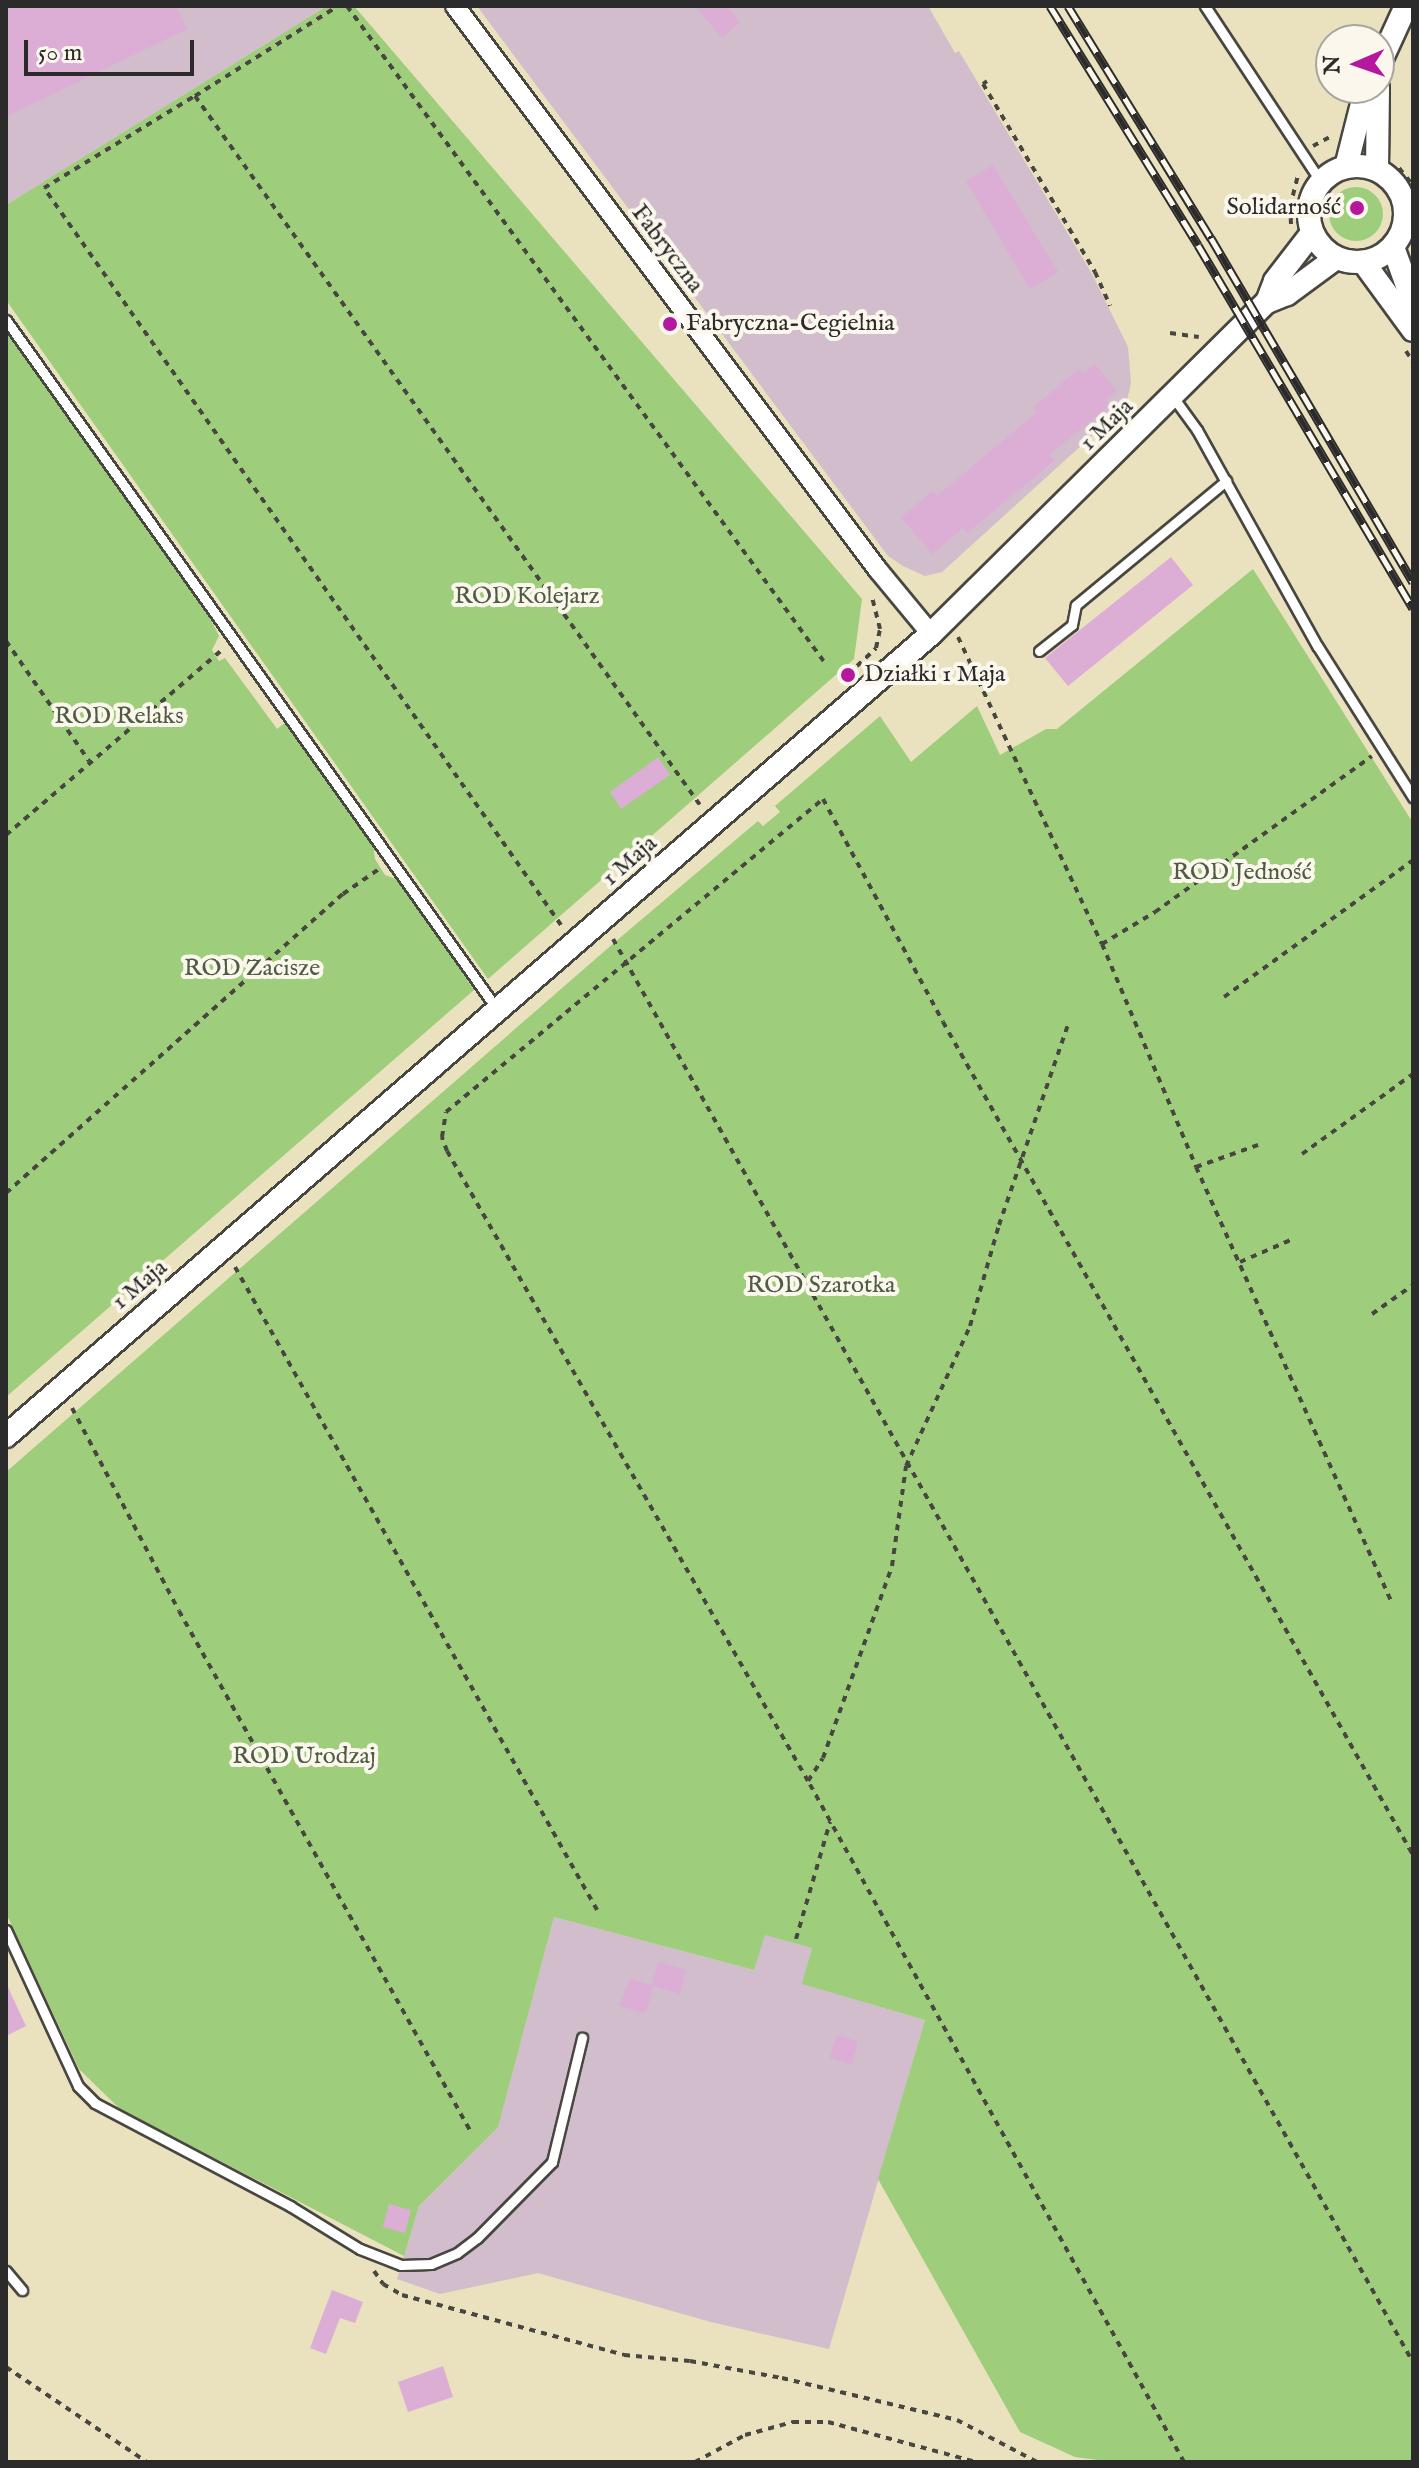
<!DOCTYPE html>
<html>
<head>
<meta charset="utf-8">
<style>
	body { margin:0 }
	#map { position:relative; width:1419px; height:2468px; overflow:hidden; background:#eae1be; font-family:"IM FELL English",serif }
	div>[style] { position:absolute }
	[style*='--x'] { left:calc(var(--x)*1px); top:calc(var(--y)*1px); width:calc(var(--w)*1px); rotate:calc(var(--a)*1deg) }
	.industrial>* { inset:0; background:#d1bdcc }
	.green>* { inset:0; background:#9ecd7b }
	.round { border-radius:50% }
	.building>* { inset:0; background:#dcaed5 }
	.path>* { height:4px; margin-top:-2px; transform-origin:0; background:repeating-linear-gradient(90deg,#484641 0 6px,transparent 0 12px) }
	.roads { filter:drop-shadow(2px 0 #484641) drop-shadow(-2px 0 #484641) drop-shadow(0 2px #484641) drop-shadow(0 -2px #484641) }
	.service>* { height:9px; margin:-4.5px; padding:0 4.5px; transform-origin:4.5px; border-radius:4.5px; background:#fff }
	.minor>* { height:18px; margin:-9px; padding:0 9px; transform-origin:9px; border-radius:9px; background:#fff }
	.tertiary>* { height:22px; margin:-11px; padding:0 11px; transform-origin:11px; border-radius:11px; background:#fff }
	.tertiary>.ring { margin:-11px; padding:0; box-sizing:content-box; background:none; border:22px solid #fff; border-radius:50% }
	.rail>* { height:9px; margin-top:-4.5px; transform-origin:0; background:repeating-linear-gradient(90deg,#fbf7ec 0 18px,#2b2b2b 0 36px); box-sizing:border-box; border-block:2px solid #2b2b2b }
	.dots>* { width:22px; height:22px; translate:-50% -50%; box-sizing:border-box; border:4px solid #fbf7ec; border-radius:50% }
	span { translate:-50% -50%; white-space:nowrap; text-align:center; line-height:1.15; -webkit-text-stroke:8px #fbf7ec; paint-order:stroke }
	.poi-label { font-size:24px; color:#2b2b2b }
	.right { translate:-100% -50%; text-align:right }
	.left { translate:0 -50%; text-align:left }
	.street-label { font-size:24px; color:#2b2b2b }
	.park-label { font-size:24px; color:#4e5c43 }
	.frame { position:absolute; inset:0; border:8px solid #2b2b2b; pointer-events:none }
	.north { position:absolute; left:1315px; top:24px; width:80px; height:80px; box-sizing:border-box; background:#fbf7ec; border:2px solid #a8a59f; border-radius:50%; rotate:268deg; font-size:22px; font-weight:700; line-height:32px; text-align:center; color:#2b2b2b }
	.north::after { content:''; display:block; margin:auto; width:28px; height:36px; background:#b5179e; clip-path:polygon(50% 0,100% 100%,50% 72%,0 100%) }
	.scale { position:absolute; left:24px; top:40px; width:170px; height:36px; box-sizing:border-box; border:4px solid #2b2b2b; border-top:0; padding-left:10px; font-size:24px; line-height:28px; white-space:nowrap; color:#2b2b2b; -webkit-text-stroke:6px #fbf7ec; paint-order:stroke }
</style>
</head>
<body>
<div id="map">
	<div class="industrial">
		<i style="clip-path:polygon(6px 6px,327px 6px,6px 205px)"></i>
		<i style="clip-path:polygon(477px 6px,928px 6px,955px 53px,959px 51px,1092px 274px,1128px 347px,1131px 383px,1126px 405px,942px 572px,925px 576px,903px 566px,888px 556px)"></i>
		<i style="clip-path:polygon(554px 1917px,754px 1970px,764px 1934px,812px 1948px,803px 1984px,925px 2020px,829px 2349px,711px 2322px,538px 2273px,440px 2294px,397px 2279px,419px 2206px,498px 2126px)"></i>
	</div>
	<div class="green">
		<i style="clip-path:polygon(327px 6px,354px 6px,862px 599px,854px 659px,488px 979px,6px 300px,6px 205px)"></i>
		<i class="round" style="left:1329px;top:187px;width:54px;height:54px"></i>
		<i style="clip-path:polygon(6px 330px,211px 620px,219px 636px,212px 650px,219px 661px,225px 658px,277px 729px,286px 722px,373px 845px,375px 859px,385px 875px,401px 881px,474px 990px,6px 1397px)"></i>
		<i style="clip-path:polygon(1253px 569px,1413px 823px,1413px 2462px,1113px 2462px,1075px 2457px,1020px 2432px,878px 2179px,925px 2020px,802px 1984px,812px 1948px,765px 1935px,754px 1970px,554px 1917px,498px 2127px,419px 2206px,404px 2256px,120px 2109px,79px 2069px,6px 1913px,6px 1472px,615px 942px,758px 821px,763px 826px,780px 812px,775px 806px,880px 716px,911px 762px,977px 706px,1000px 755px,1046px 729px,1057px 729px)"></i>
	</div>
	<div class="building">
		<i style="clip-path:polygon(6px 6px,176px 6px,187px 29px,6px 117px)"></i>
		<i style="clip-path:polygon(695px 6px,727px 6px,740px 22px,722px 38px)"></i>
		<i style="clip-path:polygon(993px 165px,1058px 272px,1030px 289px,966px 181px)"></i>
		<i style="clip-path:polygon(1095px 364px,1117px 391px,1106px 400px,1110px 405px,1049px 455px,1054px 461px,967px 533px,963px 528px,932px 554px,901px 517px,933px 491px,937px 496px,1037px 412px,1033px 407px,1079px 369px,1083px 373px)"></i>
		<i style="clip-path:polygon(1171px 557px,1193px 585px,1068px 686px,1045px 658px)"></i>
		<i style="clip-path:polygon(658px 757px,670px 775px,621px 809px,610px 792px)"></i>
		<i style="clip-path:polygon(658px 1962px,686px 1970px,680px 1994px,653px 1986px,646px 2013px,619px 2006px,630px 1979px,652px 1985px)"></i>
		<i style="clip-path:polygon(6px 1983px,26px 2026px,6px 2036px)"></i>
		<i style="clip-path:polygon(837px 2035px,858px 2041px,852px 2064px,830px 2058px)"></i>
		<i style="clip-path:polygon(389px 2204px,411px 2210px,405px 2233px,383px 2227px)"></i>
		<i style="clip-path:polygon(332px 2290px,363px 2302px,355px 2323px,340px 2318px,326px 2354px,310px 2348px)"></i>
		<i style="clip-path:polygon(443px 2366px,453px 2397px,408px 2412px,398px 2382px)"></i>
	</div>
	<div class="path">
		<i style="--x:347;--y:6;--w:812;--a:53.96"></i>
		<i style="--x:987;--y:81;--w:5;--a:143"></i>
		<i style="--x:983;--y:84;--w:219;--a:59.2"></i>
		<i style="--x:1095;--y:272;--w:37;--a:66"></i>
		<i style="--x:195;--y:96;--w:169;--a:-32.2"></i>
		<i style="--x:1313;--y:146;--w:19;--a:-28"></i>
		<i style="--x:1399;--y:168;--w:22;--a:51"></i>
		<i style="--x:1291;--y:224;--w:17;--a:-93"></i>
		<i style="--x:1290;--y:207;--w:33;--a:-76"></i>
		<i style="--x:1170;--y:333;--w:29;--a:8"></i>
		<i style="--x:1406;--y:351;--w:13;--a:58"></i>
		<i style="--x:958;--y:637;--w:339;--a:64.9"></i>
		<i style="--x:1102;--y:944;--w:242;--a:67.1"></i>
		<i style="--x:1196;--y:1167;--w:475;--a:65.8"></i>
		<i style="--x:6;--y:641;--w:146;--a:55.3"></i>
		<i style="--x:857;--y:666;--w:26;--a:-43"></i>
		<i style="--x:876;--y:648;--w:19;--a:-78"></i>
		<i style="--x:880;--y:629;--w:33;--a:-104"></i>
		<i style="--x:6;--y:835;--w:286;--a:-40.6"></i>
		<i style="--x:561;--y:925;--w:900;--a:-125.05"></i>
		<i style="--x:44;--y:188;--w:177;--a:-31.4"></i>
		<i style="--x:195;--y:96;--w:870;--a:54.54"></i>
		<i style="--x:613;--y:939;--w:1632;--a:60.66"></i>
		<i style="--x:1102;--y:944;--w:62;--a:-31.1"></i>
		<i style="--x:1155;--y:912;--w:267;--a:-35.7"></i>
		<i style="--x:1224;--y:997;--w:233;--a:-35.9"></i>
		<i style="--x:1302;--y:1154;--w:137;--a:-35.8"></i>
		<i style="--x:1196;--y:1167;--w:66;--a:-19.5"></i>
		<i style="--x:6;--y:1193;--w:451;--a:-41.6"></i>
		<i style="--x:343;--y:894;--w:44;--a:-34.8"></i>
		<i style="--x:1240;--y:1262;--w:58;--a:-23.5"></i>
		<i style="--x:235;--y:1267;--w:738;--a:60.62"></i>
		<i style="--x:1372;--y:1314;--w:50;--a:-35.3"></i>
		<i style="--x:72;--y:1408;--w:229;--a:62.2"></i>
		<i style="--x:179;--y:1611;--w:599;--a:60.74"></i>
		<i style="--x:808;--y:1781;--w:27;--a:-57"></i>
		<i style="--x:823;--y:1758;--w:204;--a:-70.2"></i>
		<i style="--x:892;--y:1566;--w:101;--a:-82"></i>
		<i style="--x:906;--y:1466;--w:154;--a:-65.4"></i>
		<i style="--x:970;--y:1326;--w:105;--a:-74"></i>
		<i style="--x:999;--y:1225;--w:212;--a:-71"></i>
		<i style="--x:796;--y:1939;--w:122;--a:-73.8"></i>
		<i style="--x:374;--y:2271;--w:16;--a:55"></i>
		<i style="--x:383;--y:2284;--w:22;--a:30"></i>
		<i style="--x:402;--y:2295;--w:230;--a:15.1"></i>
		<i style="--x:624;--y:2355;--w:66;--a:5.2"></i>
		<i style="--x:690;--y:2361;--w:94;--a:10.5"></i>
		<i style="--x:782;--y:2378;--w:180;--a:13.5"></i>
		<i style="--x:957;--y:2420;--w:90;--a:27.7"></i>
		<i style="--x:6;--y:2367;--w:170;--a:34"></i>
		<i style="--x:695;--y:2462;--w:57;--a:-28.4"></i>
		<i style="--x:745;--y:2435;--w:50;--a:-15.2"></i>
		<i style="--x:793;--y:2422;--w:35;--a:0"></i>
		<i style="--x:828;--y:2422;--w:153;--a:15.1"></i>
		<i style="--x:1184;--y:2462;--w:778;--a:-118.9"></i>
		<i style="--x:808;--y:1781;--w:726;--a:-119.81"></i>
		<i style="--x:447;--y:1151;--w:15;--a:-110"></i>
		<i style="--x:442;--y:1137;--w:25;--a:-81"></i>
		<i style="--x:446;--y:1112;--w:490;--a:-39.7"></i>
		<i style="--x:823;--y:799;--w:253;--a:61.7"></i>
		<i style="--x:943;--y:1022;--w:956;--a:60.57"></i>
	</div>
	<div class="roads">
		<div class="service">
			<i style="--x:1205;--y:6;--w:211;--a:56.6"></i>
			<i style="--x:6;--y:320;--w:846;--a:54.53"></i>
			<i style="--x:1173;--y:397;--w:41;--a:54"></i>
			<i style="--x:1197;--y:430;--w:248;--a:60.9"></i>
			<i style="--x:1318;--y:647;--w:178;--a:57.7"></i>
			<i style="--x:1039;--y:651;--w:42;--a:-38.2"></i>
			<i style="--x:1072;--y:625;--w:20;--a:-79"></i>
			<i style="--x:1076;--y:605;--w:195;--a:-39.6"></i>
			<i style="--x:6;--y:1930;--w:172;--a:65.2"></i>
			<i style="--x:78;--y:2086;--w:24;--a:45"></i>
			<i style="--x:95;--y:2103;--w:221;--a:27.8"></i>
			<i style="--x:290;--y:2206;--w:82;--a:31.6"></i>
			<i style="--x:360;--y:2249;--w:44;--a:21.3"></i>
			<i style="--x:401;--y:2265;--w:30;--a:-2"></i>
			<i style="--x:431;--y:2264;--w:28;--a:-23"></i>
			<i style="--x:457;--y:2253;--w:25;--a:-37"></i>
			<i style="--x:477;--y:2238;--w:107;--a:-45.4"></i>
			<i style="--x:552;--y:2162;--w:128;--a:-76.4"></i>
			<i style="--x:6;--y:2271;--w:25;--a:50"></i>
		</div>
		<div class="minor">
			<i style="--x:455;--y:6;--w:705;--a:53.13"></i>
			<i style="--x:878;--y:570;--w:83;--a:50.4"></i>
		</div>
		<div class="tertiary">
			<i style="--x:1379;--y:65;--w:65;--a:-65.4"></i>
			<i class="ring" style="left:1309px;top:166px;width:74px;height:74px"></i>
			<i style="--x:1346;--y:167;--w:81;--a:-75.8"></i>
			<i style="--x:1377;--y:170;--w:82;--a:-89.3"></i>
			<i style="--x:1393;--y:247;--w:59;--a:70"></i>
			<i style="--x:1364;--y:263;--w:83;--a:53.8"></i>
			<i style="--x:1267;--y:302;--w:22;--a:-69"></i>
			<i style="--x:1275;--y:281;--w:61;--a:-52.4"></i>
			<i style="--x:6;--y:1436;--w:1224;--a:-40.93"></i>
			<i style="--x:931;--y:634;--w:472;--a:-44.7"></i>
			<i style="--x:1267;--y:302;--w:22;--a:-22"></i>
			<i style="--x:1287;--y:294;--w:61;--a:-36.3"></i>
		</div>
	</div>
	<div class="rail">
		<i style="--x:1050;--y:6;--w:281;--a:58.2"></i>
		<i style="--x:1198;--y:245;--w:422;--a:59.4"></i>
		<i style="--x:1068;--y:6;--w:273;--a:58.4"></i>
		<i style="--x:1211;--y:238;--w:399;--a:59.6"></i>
	</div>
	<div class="dots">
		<i style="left:1357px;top:208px;background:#b5179e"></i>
		<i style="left:670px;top:324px;background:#b5179e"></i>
		<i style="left:848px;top:675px;background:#b5179e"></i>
	</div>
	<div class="poi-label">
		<span class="right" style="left:1341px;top:208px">Solidarność</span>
		<span class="left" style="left:686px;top:324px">Fabryczna-Cegielnia</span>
		<span class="left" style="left:864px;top:675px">Działki 1 Maja</span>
	</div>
	<div class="street-label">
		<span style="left:667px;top:249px;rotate:53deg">Fabryczna</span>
		<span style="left:1107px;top:425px;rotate:-44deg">1 Maja</span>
		<span style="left:630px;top:861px;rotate:-41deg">1 Maja</span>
		<span style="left:140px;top:1285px;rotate:-40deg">1 Maja</span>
	</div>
	<div class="park-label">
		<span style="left:527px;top:597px">ROD Kolejarz</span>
		<span style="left:119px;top:717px">ROD Relaks</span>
		<span style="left:1242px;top:873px">ROD Jedność</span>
		<span style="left:252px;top:969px">ROD Zacisze</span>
		<span style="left:821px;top:1286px">ROD Szarotka</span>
		<span style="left:304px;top:1757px">ROD Urodzaj</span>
	</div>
	<div class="frame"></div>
	<div class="north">N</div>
	<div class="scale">50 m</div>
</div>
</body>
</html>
